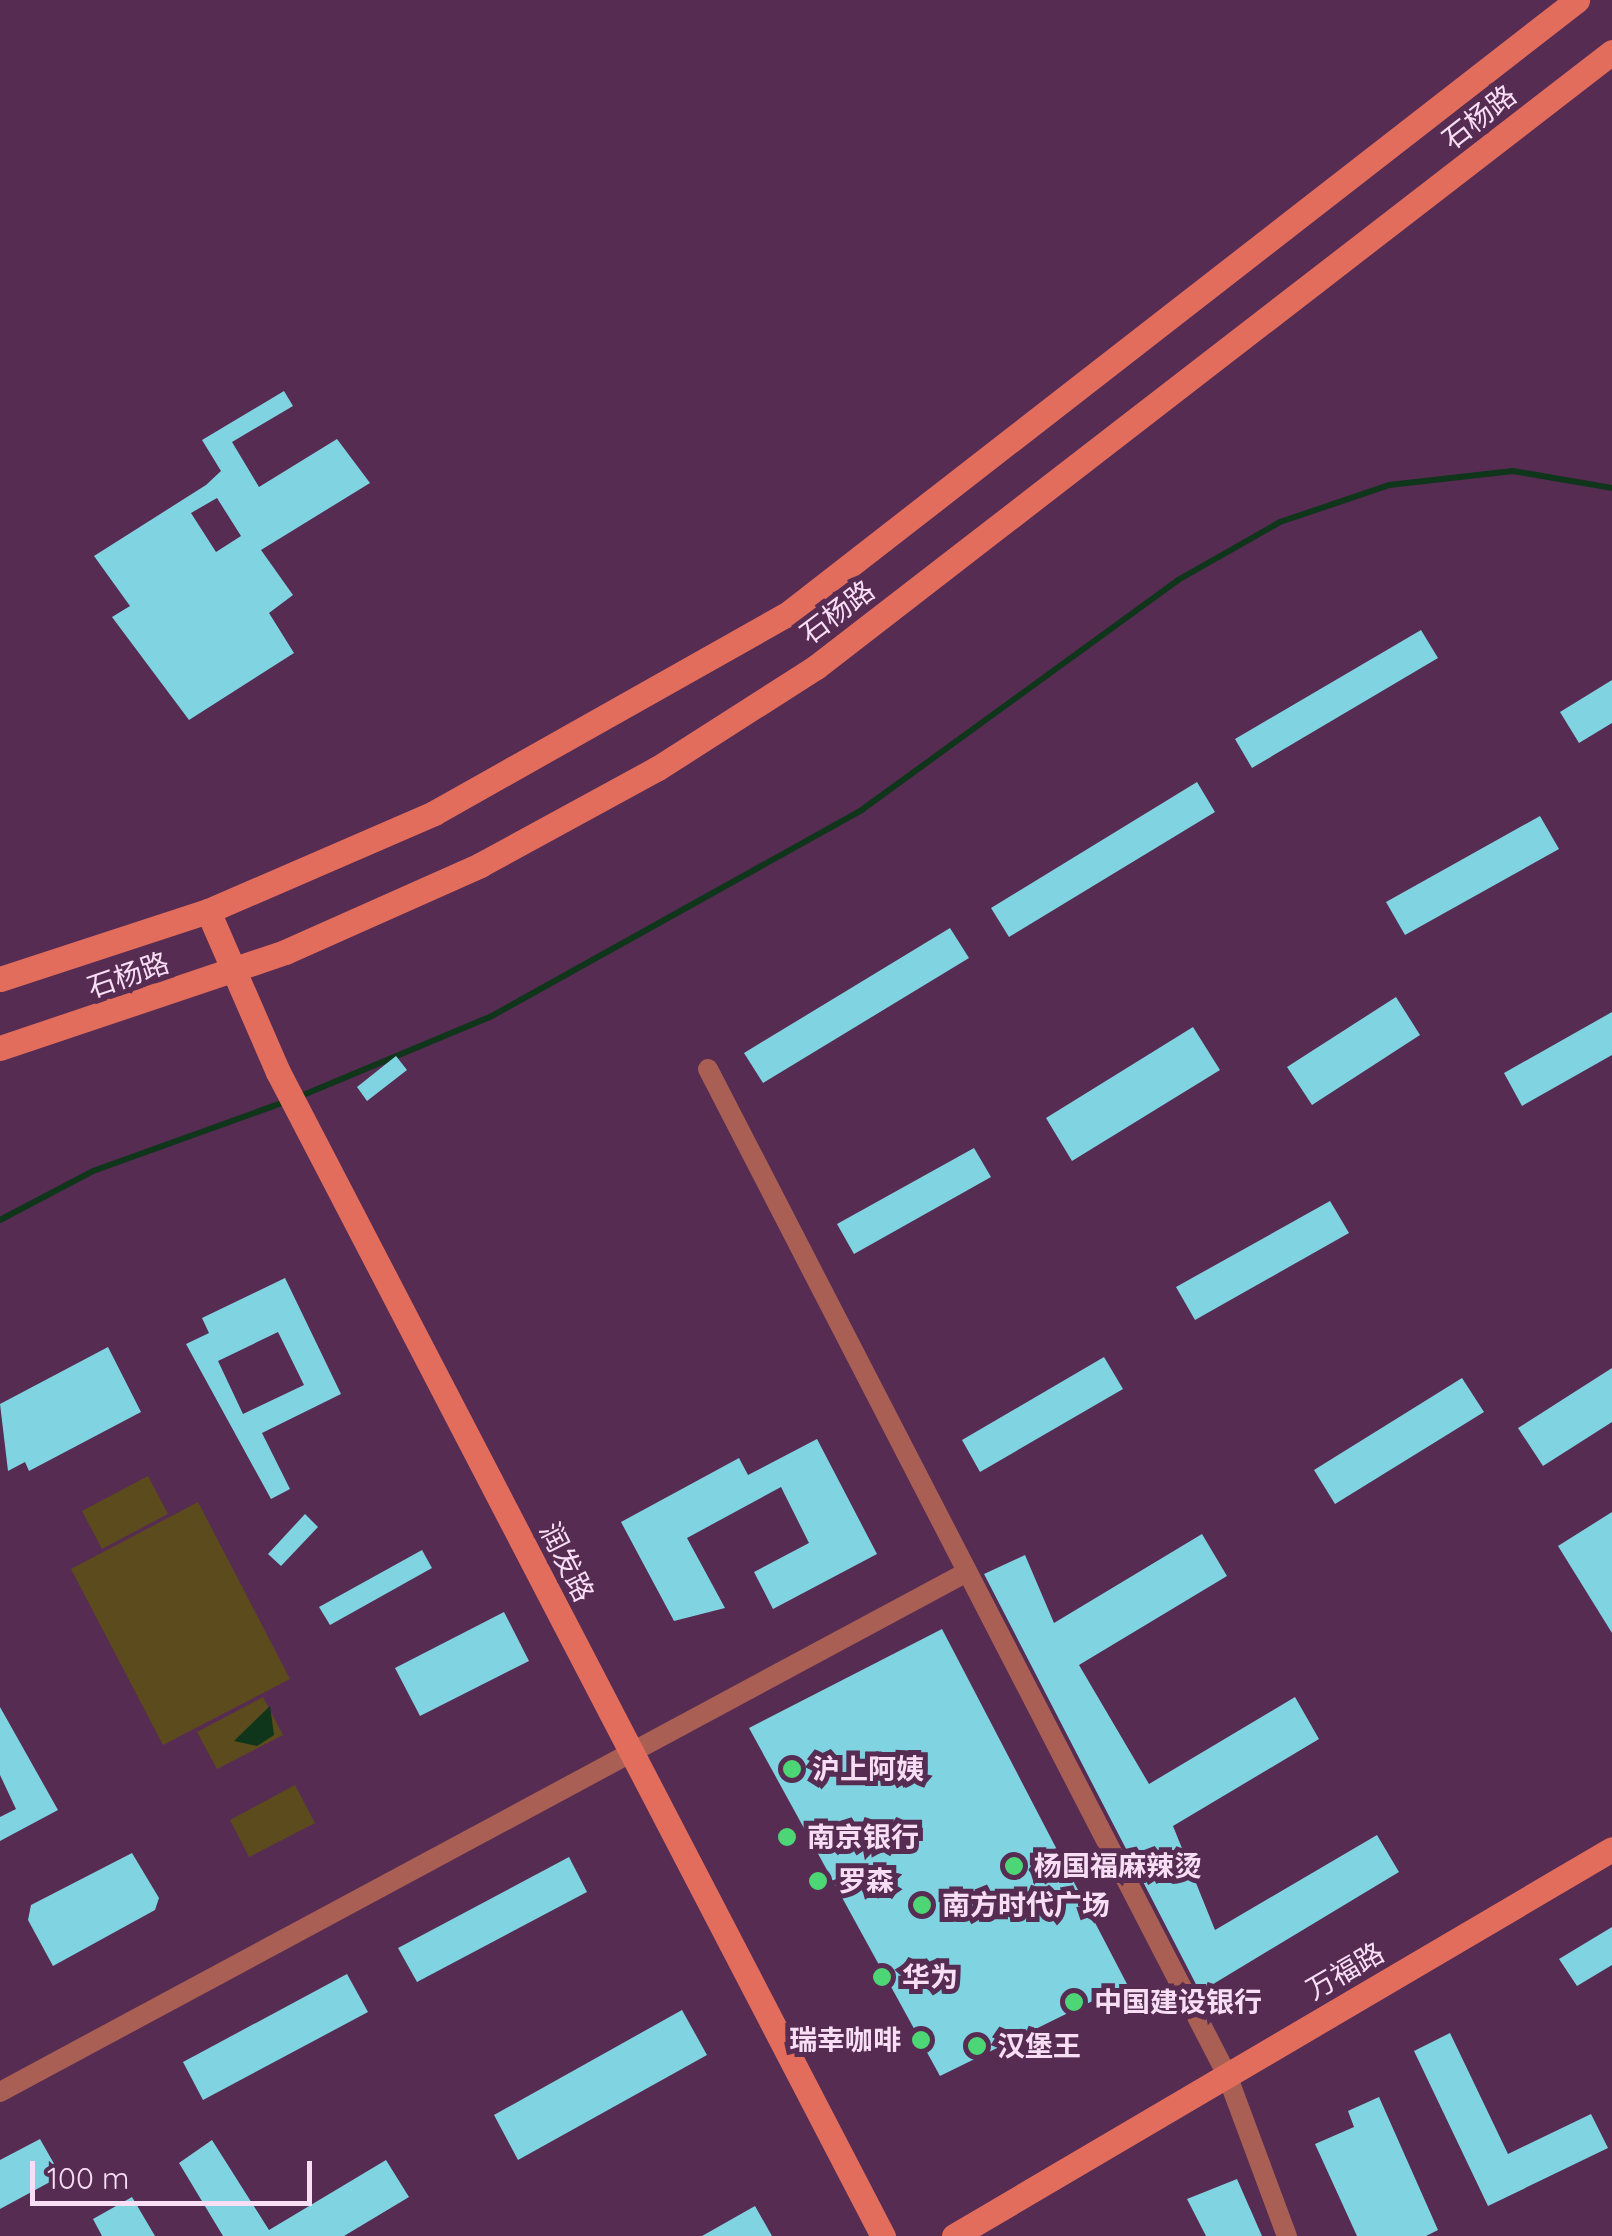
<!DOCTYPE html>
<html>
<head>
<meta charset="utf-8">
<style>
	body { margin:0 }
	#map { position:relative; width:1612px; height:2236px; overflow:hidden; background:#562c52; font-family:Quicksand,"Noto Sans SC",sans-serif }
	div>[style] { position:absolute }
	[style*='--x'] { left:calc(var(--x)*1px); top:calc(var(--y)*1px); width:calc(var(--w)*1px); rotate:calc(var(--a)*1deg) }
	.green>* { inset:0; background:#5b4b1d }
	.water>* { inset:0; background:#0f351a }
	.stream>* { height:6px; margin:-3px; padding:0 3px; transform-origin:3px; border-radius:3px; background:#0f351a }
	.building>* { inset:0; background:#80d3e1 }
	.street>* { height:20px; margin:-10px; padding:0 10px; transform-origin:10px; border-radius:10px; background:#a95f53 }
	.secondary>* { height:25px; margin:-12.5px; padding:0 12.5px; transform-origin:12.5px; border-radius:12.5px; background:#e36d5c }
	.dots>* { width:28px; height:28px; translate:-50% -50%; box-sizing:border-box; border:5px solid #562c52; border-radius:50% }
	span { translate:-50% -50%; white-space:nowrap; text-align:center; line-height:1.15; -webkit-text-stroke:10px #562c52; paint-order:stroke }
	.street-label { font-size:28px; color:#f8def5 }
	.poi-label { font-size:28px; color:#f8def5; font-weight:700 }
	.left { translate:0 -50%; text-align:left }
	.right { translate:-100% -50%; text-align:right }
	.scale { position:absolute; left:30px; top:2161px; width:282px; height:45px; box-sizing:border-box; border:5px solid #f8def5; border-top:0; padding-left:12px; font-size:30px; line-height:35px; white-space:nowrap; color:#f8def5; -webkit-text-stroke:8px #562c52; paint-order:stroke }
</style>
</head>
<body>
<div id="map">
	<div class="green">
		<i style="clip-path:polygon(148px 1476px,168px 1514px,102px 1549px,82px 1511px)"></i>
		<i style="clip-path:polygon(198px 1502px,290px 1679px,163px 1745px,71px 1569px)"></i>
		<i style="clip-path:polygon(263px 1697px,283px 1735px,217px 1769px,197px 1732px)"></i>
		<i style="clip-path:polygon(295px 1785px,315px 1823px,249px 1857px,230px 1820px)"></i>
	</div>
	<div class="water">
		<i style="clip-path:polygon(270px 1706px,274px 1735px,257px 1746px,234px 1741px)"></i>
	</div>
	<div class="stream">
		<i style="--x:296;--y:1098;--w:210;--a:-22.7"></i>
		<i style="--x:490;--y:1017;--w:427;--a:-29.1"></i>
		<i style="--x:863;--y:809;--w:389;--a:-36"></i>
		<i style="--x:1178;--y:580;--w:117;--a:-29.6"></i>
		<i style="--x:1280;--y:522;--w:115;--a:-18.7"></i>
		<i style="--x:1389;--y:485;--w:125;--a:-6.4"></i>
		<i style="--x:1513;--y:471;--w:100;--a:9.7"></i>
		<i style="--x:0;--y:1220;--w:105;--a:-27.8"></i>
		<i style="--x:93;--y:1171;--w:204;--a:-19.8"></i>
	</div>
	<div class="building">
		<i style="clip-path:polygon(evenodd,284px 391px,293px 406px,232px 442px,259px 487px,337px 439px,370px 483px,261px 550px,293px 595px,269px 613px,294px 653px,189px 720px,112px 617px,130px 606px,94px 556px,206px 485px,221px 471px,202px 440px,284px 391px,217px 498px,241px 536px,216px 552px,191px 513px,217px 498px)"></i>
		<i style="clip-path:polygon(1421px 630px,1438px 658px,1252px 768px,1235px 739px)"></i>
		<i style="clip-path:polygon(1612px 680px,1612px 723px,1579px 743px,1560px 712px)"></i>
		<i style="clip-path:polygon(1197px 782px,1215px 812px,1009px 937px,991px 908px)"></i>
		<i style="clip-path:polygon(1540px 816px,1559px 849px,1405px 935px,1386px 902px)"></i>
		<i style="clip-path:polygon(950px 928px,969px 958px,763px 1083px,744px 1053px)"></i>
		<i style="clip-path:polygon(1396px 997px,1420px 1035px,1312px 1105px,1287px 1067px)"></i>
		<i style="clip-path:polygon(1612px 1012px,1612px 1055px,1522px 1106px,1504px 1073px)"></i>
		<i style="clip-path:polygon(1193px 1027px,1220px 1070px,1072px 1161px,1046px 1118px)"></i>
		<i style="clip-path:polygon(396px 1056px,407px 1070px,367px 1101px,357px 1087px)"></i>
		<i style="clip-path:polygon(974px 1148px,991px 1177px,854px 1254px,837px 1224px)"></i>
		<i style="clip-path:polygon(1330px 1201px,1349px 1233px,1195px 1320px,1176px 1287px)"></i>
		<i style="clip-path:polygon(evenodd,285px 1278px,341px 1394px,262px 1433px,290px 1489px,271px 1499px,186px 1344px,209px 1333px,202px 1318px,285px 1278px,278px 1332px,304px 1385px,243px 1414px,218px 1361px,278px 1332px)"></i>
		<i style="clip-path:polygon(108px 1347px,141px 1412px,29px 1471px,25px 1462px,8px 1471px,0 1404px)"></i>
		<i style="clip-path:polygon(1104px 1357px,1123px 1389px,980px 1472px,962px 1440px)"></i>
		<i style="clip-path:polygon(1612px 1368px,1612px 1422px,1543px 1466px,1518px 1428px)"></i>
		<i style="clip-path:polygon(1462px 1378px,1484px 1412px,1335px 1504px,1314px 1470px)"></i>
		<i style="clip-path:polygon(817px 1439px,877px 1554px,773px 1609px,754px 1572px,809px 1543px,781px 1487px,687px 1538px,725px 1608px,674px 1621px,621px 1522px,739px 1458px,748px 1475px)"></i>
		<i style="clip-path:polygon(1612px 1512px,1612px 1633px,1558px 1546px)"></i>
		<i style="clip-path:polygon(305px 1514px,318px 1527px,281px 1566px,268px 1554px)"></i>
		<i style="clip-path:polygon(1202px 1534px,1227px 1576px,1079px 1665px,1149px 1784px,1295px 1697px,1319px 1739px,1173px 1826px,1215px 1930px,1377px 1835px,1399px 1872px,1200px 1992px,984px 1574px,1025px 1555px,1054px 1623px)"></i>
		<i style="clip-path:polygon(422px 1550px,432px 1568px,330px 1625px,319px 1607px)"></i>
		<i style="clip-path:polygon(504px 1612px,529px 1661px,420px 1716px,395px 1668px)"></i>
		<i style="clip-path:polygon(942px 1629px,1127px 1984px,940px 2076px,749px 1728px)"></i>
		<i style="clip-path:polygon(0 1707px,58px 1810px,0 1841px,0 1817px,16px 1809px,0 1775px)"></i>
		<i style="clip-path:polygon(132px 1853px,159px 1898px,155px 1910px,53px 1966px,28px 1920px,31px 1905px)"></i>
		<i style="clip-path:polygon(569px 1857px,587px 1892px,417px 1982px,398px 1948px)"></i>
		<i style="clip-path:polygon(1612px 1927px,1612px 1965px,1577px 1986px,1559px 1959px)"></i>
		<i style="clip-path:polygon(347px 1974px,368px 2012px,203px 2100px,183px 2062px)"></i>
		<i style="clip-path:polygon(682px 2010px,707px 2055px,518px 2160px,494px 2115px)"></i>
		<i style="clip-path:polygon(1450px 2033px,1508px 2154px,1591px 2114px,1608px 2148px,1488px 2206px,1414px 2051px)"></i>
		<i style="clip-path:polygon(1379px 2097px,1438px 2230px,1426px 2236px,1357px 2236px,1315px 2144px,1354px 2127px,1348px 2111px)"></i>
		<i style="clip-path:polygon(40px 2139px,61px 2176px,0 2209px,0 2160px)"></i>
		<i style="clip-path:polygon(212px 2140px,269px 2230px,386px 2160px,409px 2197px,344px 2236px,223px 2236px,179px 2163px)"></i>
		<i style="clip-path:polygon(1237px 2179px,1262px 2236px,1206px 2236px,1187px 2199px)"></i>
		<i style="clip-path:polygon(132px 2197px,155px 2236px,102px 2236px,93px 2219px)"></i>
		<i style="clip-path:polygon(755px 2206px,772px 2236px,702px 2236px)"></i>
	</div>
	<div class="street">
		<i style="--x:708;--y:1069;--w:1132;--a:62.71"></i>
		<i style="--x:1227;--y:2075;--w:172;--a:69.6"></i>
		<i style="--x:0;--y:2092;--w:1098;--a:-28.27"></i>
	</div>
	<div class="secondary">
		<i style="--x:208;--y:911;--w:176;--a:66.5"></i>
		<i style="--x:278;--y:1072;--w:1312;--a:62.54"></i>
		<i style="--x:0;--y:979;--w:219;--a:-18.1"></i>
		<i style="--x:208;--y:911;--w:246;--a:-23.4"></i>
		<i style="--x:434;--y:813;--w:404;--a:-29.4"></i>
		<i style="--x:786;--y:615;--w:1002;--a:-37.86"></i>
		<i style="--x:0;--y:1048;--w:301;--a:-18.6"></i>
		<i style="--x:285;--y:952;--w:214;--a:-24"></i>
		<i style="--x:480;--y:865;--w:203;--a:-28.6"></i>
		<i style="--x:658;--y:768;--w:188;--a:-32.6"></i>
		<i style="--x:816;--y:667;--w:1006;--a:-37.69"></i>
		<i style="--x:954;--y:2236;--w:763;--a:-30.46"></i>
	</div>
	<div class="dots">
		<i style="left:792px;top:1769px;background:#4dd676"></i>
		<i style="left:787px;top:1837px;background:#4dd676"></i>
		<i style="left:1014px;top:1866px;background:#4dd676"></i>
		<i style="left:818px;top:1881px;background:#4dd676"></i>
		<i style="left:922px;top:1905px;background:#4dd676"></i>
		<i style="left:882px;top:1977px;background:#4dd676"></i>
		<i style="left:1074px;top:2002px;background:#4dd676"></i>
		<i style="left:921px;top:2040px;background:#4dd676"></i>
		<i style="left:977px;top:2046px;background:#4dd676"></i>
	</div>
	<div class="street-label">
		<span style="left:1479px;top:117px;rotate:-38deg">石杨路</span>
		<span style="left:837px;top:612px;rotate:-37deg">石杨路</span>
		<span style="left:128px;top:975px;rotate:-19deg">石杨路</span>
		<span style="left:567px;top:1562px;rotate:63deg">润发路</span>
		<span style="left:1345px;top:1971px;rotate:-30deg">万福路</span>
	</div>
	<div class="poi-label">
		<span class="left" style="left:812px;top:1769px">沪上阿姨</span>
		<span class="left" style="left:807px;top:1837px">南京银行</span>
		<span class="left" style="left:1034px;top:1866px">杨国福麻辣烫</span>
		<span class="left" style="left:838px;top:1881px">罗森</span>
		<span class="left" style="left:942px;top:1905px">南方时代广场</span>
		<span class="left" style="left:902px;top:1977px">华为</span>
		<span class="left" style="left:1094px;top:2002px">中国建设银行</span>
		<span class="right" style="left:901px;top:2040px">瑞幸咖啡</span>
		<span class="left" style="left:997px;top:2046px">汉堡王</span>
	</div>
	<div class="scale">100 m</div>
</div>
</body>
</html>
